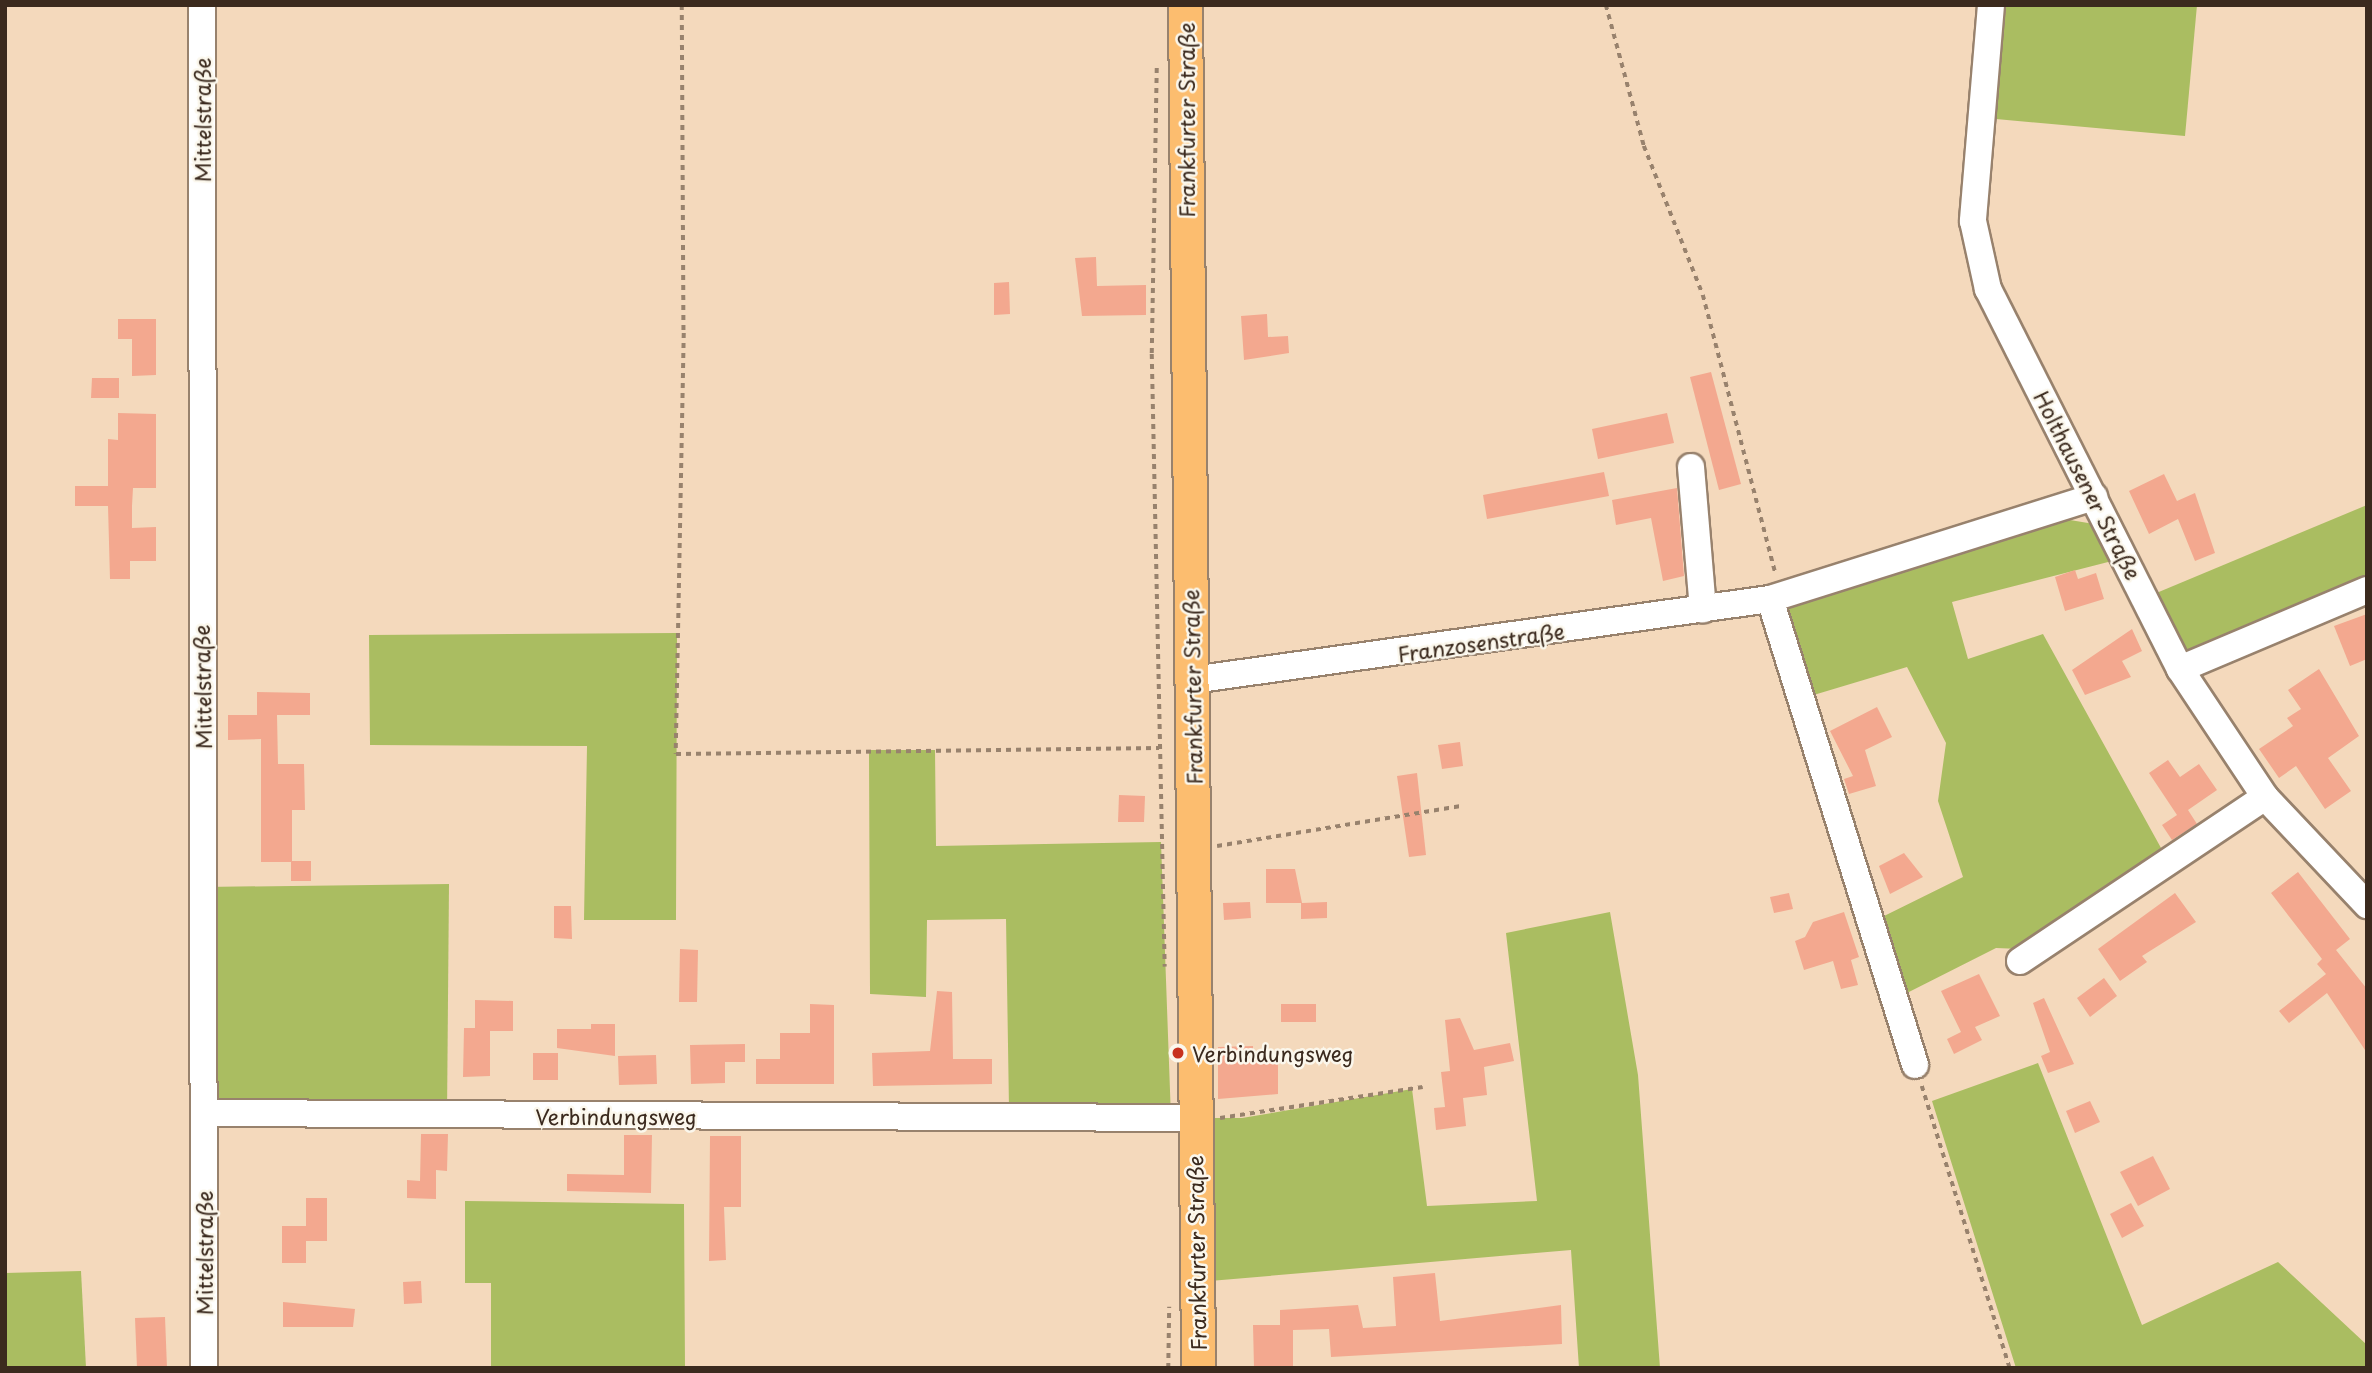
<!DOCTYPE html>
<html>
<head>
<meta charset="utf-8">
<style>
	body { margin:0 }
	#map { position:relative; width:2372px; height:1373px; overflow:hidden; background:#f4d9bc; font-family:"Playpen Sans",sans-serif }
	div>[style] { position:absolute }
	[style*='--x'] { left:calc(var(--x)*1px); top:calc(var(--y)*1px); width:calc(var(--w)*1px); rotate:calc(var(--a)*1deg) }
	.green>* { inset:0; background:#aabd61 }
	.building>* { inset:0; background:#f3a88f }
	.path>* { height:3.5px; margin-top:-1.75px; transform-origin:0; background:repeating-linear-gradient(90deg,#98826d 0 5px,transparent 0 10px) }
	.roads { filter:drop-shadow(2px 0 #98826d) drop-shadow(-2px 0 #98826d) drop-shadow(0 2px #98826d) drop-shadow(0 -2px #98826d) }
	.minor>* { height:26px; margin:-13px; padding:0 13px; transform-origin:13px; border-radius:13px; background:#fff }
	.major>* { height:33px; margin:-16.5px; padding:0 16.5px; transform-origin:16.5px; border-radius:16.5px; background:#fcbd6f }
	.dots>* { width:19px; height:19px; translate:-50% -50%; box-sizing:border-box; border:4px solid #fbf7ec; border-radius:50% }
	span { translate:-50% -50%; white-space:nowrap; text-align:center; line-height:1.15; -webkit-text-stroke:5px #fbf7ec; paint-order:stroke }
	.street-label { font-size:21px; color:#3b2a1e }
	.poi-label { font-size:21px; color:#3b2a1e }
	.left { translate:0 -50%; text-align:left }
	.frame { position:absolute; inset:0; border:7px solid #3b2a1e; pointer-events:none }
</style>
</head>
<body>
<div id="map">
	<div class="green">
		<i style="clip-path:polygon(2006px 5px,2197px 5px,2185px 136px,1996px 119px)"></i>
		<i style="clip-path:polygon(2367px 505px,2367px 576px,2186px 657px,2154px 594px)"></i>
		<i style="clip-path:polygon(2064px 519px,2094px 524px,2112px 561px,1952px 602px,1968px 659px,2043px 634px,2166px 857px,2020px 949px,1996px 948px,1899px 997px,1876px 920px,1963px 877px,1938px 801px,1946px 743px,1907px 667px,1807px 697px,1784px 615px,1792px 601px)"></i>
		<i style="clip-path:polygon(677px 633px,676px 920px,584px 920px,587px 746px,370px 745px,369px 635px)"></i>
		<i style="clip-path:polygon(869px 750px,935px 750px,936px 846px,1161px 842px,1171px 1118px,1009px 1109px,1006px 919px,927px 920px,926px 997px,870px 994px)"></i>
		<i style="clip-path:polygon(449px 884px,447px 1115px,206px 1113px,204px 887px)"></i>
		<i style="clip-path:polygon(1610px 912px,1638px 1075px,1660px 1368px,1579px 1368px,1571px 1250px,1198px 1282px,1194px 1118px,1242px 1118px,1412px 1089px,1427px 1206px,1537px 1201px,1506px 933px)"></i>
		<i style="clip-path:polygon(2038px 1063px,2142px 1325px,2278px 1262px,2367px 1345px,2367px 1368px,2016px 1368px,1932px 1101px)"></i>
		<i style="clip-path:polygon(465px 1201px,684px 1204px,685px 1368px,491px 1368px,491px 1283px,465px 1283px)"></i>
		<i style="clip-path:polygon(81px 1271px,86px 1368px,5px 1368px,5px 1273px)"></i>
	</div>
	<div class="building">
		<i style="clip-path:polygon(1096px 257px,1097px 286px,1146px 285px,1146px 315px,1082px 316px,1075px 258px)"></i>
		<i style="clip-path:polygon(1009px 282px,1010px 314px,994px 315px,994px 283px)"></i>
		<i style="clip-path:polygon(1267px 314px,1268px 337px,1288px 336px,1289px 353px,1244px 360px,1241px 316px)"></i>
		<i style="clip-path:polygon(118px 319px,156px 319px,156px 375px,132px 376px,132px 339px,118px 339px)"></i>
		<i style="clip-path:polygon(1711px 372px,1741px 484px,1719px 490px,1690px 377px)"></i>
		<i style="clip-path:polygon(92px 378px,119px 378px,119px 398px,91px 398px)"></i>
		<i style="clip-path:polygon(118px 413px,156px 414px,156px 488px,133px 488px,132px 506px,132px 528px,156px 527px,156px 561px,130px 561px,130px 579px,110px 579px,108px 506px,75px 506px,75px 486px,108px 486px,108px 439px,118px 440px)"></i>
		<i style="clip-path:polygon(1667px 413px,1674px 443px,1598px 459px,1592px 429px)"></i>
		<i style="clip-path:polygon(1604px 472px,1609px 496px,1487px 519px,1483px 495px)"></i>
		<i style="clip-path:polygon(2164px 474px,2177px 501px,2195px 493px,2215px 553px,2195px 561px,2178px 519px,2149px 534px,2129px 491px)"></i>
		<i style="clip-path:polygon(1677px 488px,1684px 576px,1663px 581px,1651px 518px,1616px 525px,1612px 500px)"></i>
		<i style="clip-path:polygon(2075px 570px,2078px 579px,2096px 573px,2104px 599px,2065px 611px,2055px 577px)"></i>
		<i style="clip-path:polygon(2367px 614px,2367px 659px,2350px 666px,2334px 626px)"></i>
		<i style="clip-path:polygon(2132px 629px,2142px 651px,2122px 661px,2131px 677px,2085px 695px,2072px 670px)"></i>
		<i style="clip-path:polygon(2319px 669px,2359px 736px,2328px 758px,2351px 791px,2325px 809px,2296px 766px,2279px 778px,2259px 749px,2293px 726px,2287px 718px,2301px 709px,2288px 690px)"></i>
		<i style="clip-path:polygon(257px 692px,310px 693px,310px 715px,277px 715px,278px 764px,304px 764px,305px 810px,292px 810px,292px 861px,311px 861px,311px 881px,291px 881px,291px 862px,261px 862px,261px 739px,228px 740px,228px 715px,257px 715px)"></i>
		<i style="clip-path:polygon(1877px 707px,1892px 737px,1865px 750px,1876px 786px,1849px 794px,1844px 779px,1853px 776px,1830px 731px)"></i>
		<i style="clip-path:polygon(1460px 742px,1463px 766px,1442px 769px,1438px 745px)"></i>
		<i style="clip-path:polygon(2168px 760px,2180px 777px,2199px 764px,2217px 790px,2188px 810px,2197px 824px,2172px 840px,2162px 825px,2177px 815px,2149px 773px)"></i>
		<i style="clip-path:polygon(1417px 773px,1426px 855px,1409px 857px,1397px 776px)"></i>
		<i style="clip-path:polygon(1119px 795px,1145px 796px,1144px 822px,1118px 822px)"></i>
		<i style="clip-path:polygon(1904px 853px,1923px 877px,1890px 894px,1879px 866px)"></i>
		<i style="clip-path:polygon(1266px 869px,1295px 869px,1302px 903px,1327px 902px,1327px 918px,1301px 919px,1301px 903px,1266px 903px)"></i>
		<i style="clip-path:polygon(2298px 872px,2350px 939px,2336px 950px,2367px 989px,2367px 1053px,2327px 993px,2289px 1023px,2279px 1011px,2326px 974px,2317px 964px,2322px 959px,2271px 893px)"></i>
		<i style="clip-path:polygon(1789px 893px,1793px 909px,1774px 913px,1770px 897px)"></i>
		<i style="clip-path:polygon(2175px 893px,2196px 922px,2142px 956px,2147px 962px,2120px 981px,2098px 949px)"></i>
		<i style="clip-path:polygon(1250px 902px,1251px 918px,1224px 920px,1223px 903px)"></i>
		<i style="clip-path:polygon(554px 906px,571px 906px,572px 939px,554px 938px)"></i>
		<i style="clip-path:polygon(1844px 912px,1859px 957px,1851px 960px,1858px 985px,1841px 989px,1833px 961px,1804px 970px,1795px 941px,1805px 937px,1813px 922px)"></i>
		<i style="clip-path:polygon(680px 949px,698px 950px,697px 1002px,679px 1002px)"></i>
		<i style="clip-path:polygon(1979px 974px,2000px 1016px,1975px 1027px,1982px 1040px,1954px 1054px,1947px 1039px,1961px 1032px,1941px 991px)"></i>
		<i style="clip-path:polygon(2104px 978px,2117px 996px,2090px 1017px,2077px 998px)"></i>
		<i style="clip-path:polygon(937px 991px,952px 992px,953px 1059px,992px 1059px,992px 1084px,873px 1086px,872px 1053px,930px 1051px)"></i>
		<i style="clip-path:polygon(2044px 998px,2074px 1064px,2048px 1073px,2041px 1056px,2050px 1052px,2033px 1003px)"></i>
		<i style="clip-path:polygon(475px 1000px,513px 1001px,513px 1031px,490px 1031px,490px 1076px,463px 1077px,464px 1028px,475px 1028px)"></i>
		<i style="clip-path:polygon(810px 1004px,834px 1005px,834px 1084px,756px 1084px,756px 1059px,780px 1059px,780px 1033px,810px 1033px)"></i>
		<i style="clip-path:polygon(1281px 1004px,1316px 1004px,1316px 1022px,1281px 1022px)"></i>
		<i style="clip-path:polygon(1460px 1018px,1474px 1050px,1510px 1043px,1514px 1061px,1484px 1067px,1487px 1095px,1463px 1098px,1466px 1126px,1436px 1130px,1434px 1108px,1445px 1107px,1441px 1072px,1450px 1071px,1445px 1020px)"></i>
		<i style="clip-path:polygon(591px 1024px,615px 1024px,615px 1056px,557px 1048px,557px 1029px,591px 1029px)"></i>
		<i style="clip-path:polygon(745px 1044px,745px 1062px,725px 1062px,725px 1083px,691px 1084px,690px 1045px)"></i>
		<i style="clip-path:polygon(1253px 1046px,1253px 1056px,1278px 1056px,1278px 1094px,1218px 1099px,1218px 1047px)"></i>
		<i style="clip-path:polygon(533px 1053px,558px 1053px,558px 1080px,533px 1080px)"></i>
		<i style="clip-path:polygon(656px 1055px,657px 1084px,619px 1085px,618px 1056px)"></i>
		<i style="clip-path:polygon(2090px 1101px,2100px 1122px,2075px 1133px,2066px 1111px)"></i>
		<i style="clip-path:polygon(421px 1134px,448px 1134px,447px 1171px,436px 1170px,436px 1199px,407px 1198px,407px 1180px,420px 1181px)"></i>
		<i style="clip-path:polygon(624px 1135px,652px 1135px,651px 1193px,567px 1191px,567px 1174px,624px 1175px)"></i>
		<i style="clip-path:polygon(710px 1136px,741px 1136px,741px 1207px,724px 1207px,726px 1260px,709px 1261px)"></i>
		<i style="clip-path:polygon(2153px 1156px,2170px 1189px,2138px 1206px,2120px 1172px)"></i>
		<i style="clip-path:polygon(306px 1198px,327px 1198px,327px 1241px,306px 1241px)"></i>
		<i style="clip-path:polygon(2131px 1203px,2144px 1226px,2122px 1238px,2110px 1214px)"></i>
		<i style="clip-path:polygon(282px 1226px,306px 1226px,306px 1263px,282px 1263px)"></i>
		<i style="clip-path:polygon(1435px 1273px,1440px 1321px,1561px 1305px,1562px 1344px,1331px 1357px,1329px 1329px,1293px 1330px,1293px 1368px,1254px 1368px,1253px 1325px,1280px 1325px,1280px 1310px,1358px 1305px,1363px 1328px,1396px 1326px,1393px 1277px)"></i>
		<i style="clip-path:polygon(421px 1281px,422px 1303px,404px 1304px,403px 1282px)"></i>
		<i style="clip-path:polygon(283px 1302px,355px 1309px,353px 1327px,283px 1327px)"></i>
		<i style="clip-path:polygon(165px 1317px,167px 1368px,137px 1368px,135px 1318px)"></i>
	</div>
	<div class="path">
		<i style="--x:682;--y:5;--w:328;--a:89.7"></i>
		<i style="--x:684;--y:333;--w:421;--a:91.1"></i>
		<i style="--x:676;--y:754;--w:483;--a:-0.7"></i>
		<i style="--x:1606;--y:5;--w:146;--a:74.9"></i>
		<i style="--x:1644;--y:146;--w:160;--a:68.4"></i>
		<i style="--x:1703;--y:295;--w:286;--a:75.4"></i>
		<i style="--x:1157;--y:68;--w:286;--a:91"></i>
		<i style="--x:1152;--y:354;--w:613;--a:88.79"></i>
		<i style="--x:1217;--y:846;--w:247;--a:-9.3"></i>
		<i style="--x:1922;--y:1086;--w:295;--a:72.7"></i>
		<i style="--x:1220;--y:1118;--w:205;--a:-8.7"></i>
		<i style="--x:1168;--y:1368;--w:61;--a:-89.1"></i>
	</div>
	<div class="roads">
		<div class="minor">
			<i style="--x:202;--y:5;--w:1363;--a:89.92"></i>
			<i style="--x:1991;--y:5;--w:217;--a:94.8"></i>
			<i style="--x:1973;--y:221;--w:70;--a:77.6"></i>
			<i style="--x:1988;--y:289;--w:426;--a:63.2"></i>
			<i style="--x:2180;--y:669;--w:154;--a:56.4"></i>
			<i style="--x:2265;--y:797;--w:149;--a:46.6"></i>
			<i style="--x:1691;--y:467;--w:143;--a:85.2"></i>
			<i style="--x:1770;--y:599;--w:488;--a:72.7"></i>
			<i style="--x:2180;--y:669;--w:203;--a:-22.9"></i>
			<i style="--x:1192;--y:680;--w:584;--a:-7.98"></i>
			<i style="--x:1770;--y:599;--w:340;--a:-17.5"></i>
			<i style="--x:2020;--y:961;--w:295;--a:-33.8"></i>
			<i style="--x:206;--y:1113;--w:988;--a:0.29"></i>
		</div>
		<div class="major">
			<i style="--x:1185;--y:5;--w:1363;--a:89.45"></i>
		</div>
	</div>
	<div class="dots">
		<i style="left:1178px;top:1053px;background:#c8321e"></i>
	</div>
	<div class="street-label">
		<span style="left:202px;top:120px;rotate:-90deg">Mittelstraße</span>
		<span style="left:1186px;top:120px;rotate:-90deg">Frankfurter Straße</span>
		<span style="left:2088px;top:485px;rotate:63deg">Holthausener Straße</span>
		<span style="left:1481px;top:642px;rotate:-8deg">Franzosenstraße</span>
		<span style="left:202px;top:687px;rotate:-91deg">Mittelstraße</span>
		<span style="left:1192px;top:687px;rotate:-91deg">Frankfurter Straße</span>
		<span style="left:616px;top:1116px">Verbindungsweg</span>
		<span style="left:204px;top:1253px;rotate:-90deg">Mittelstraße</span>
		<span style="left:1196px;top:1253px;rotate:-91deg">Frankfurter Straße</span>
	</div>
	<div class="poi-label">
		<span class="left" style="left:1192px;top:1053px">Verbindungsweg</span>
	</div>
	<div class="frame"></div>
</div>
</body>
</html>
